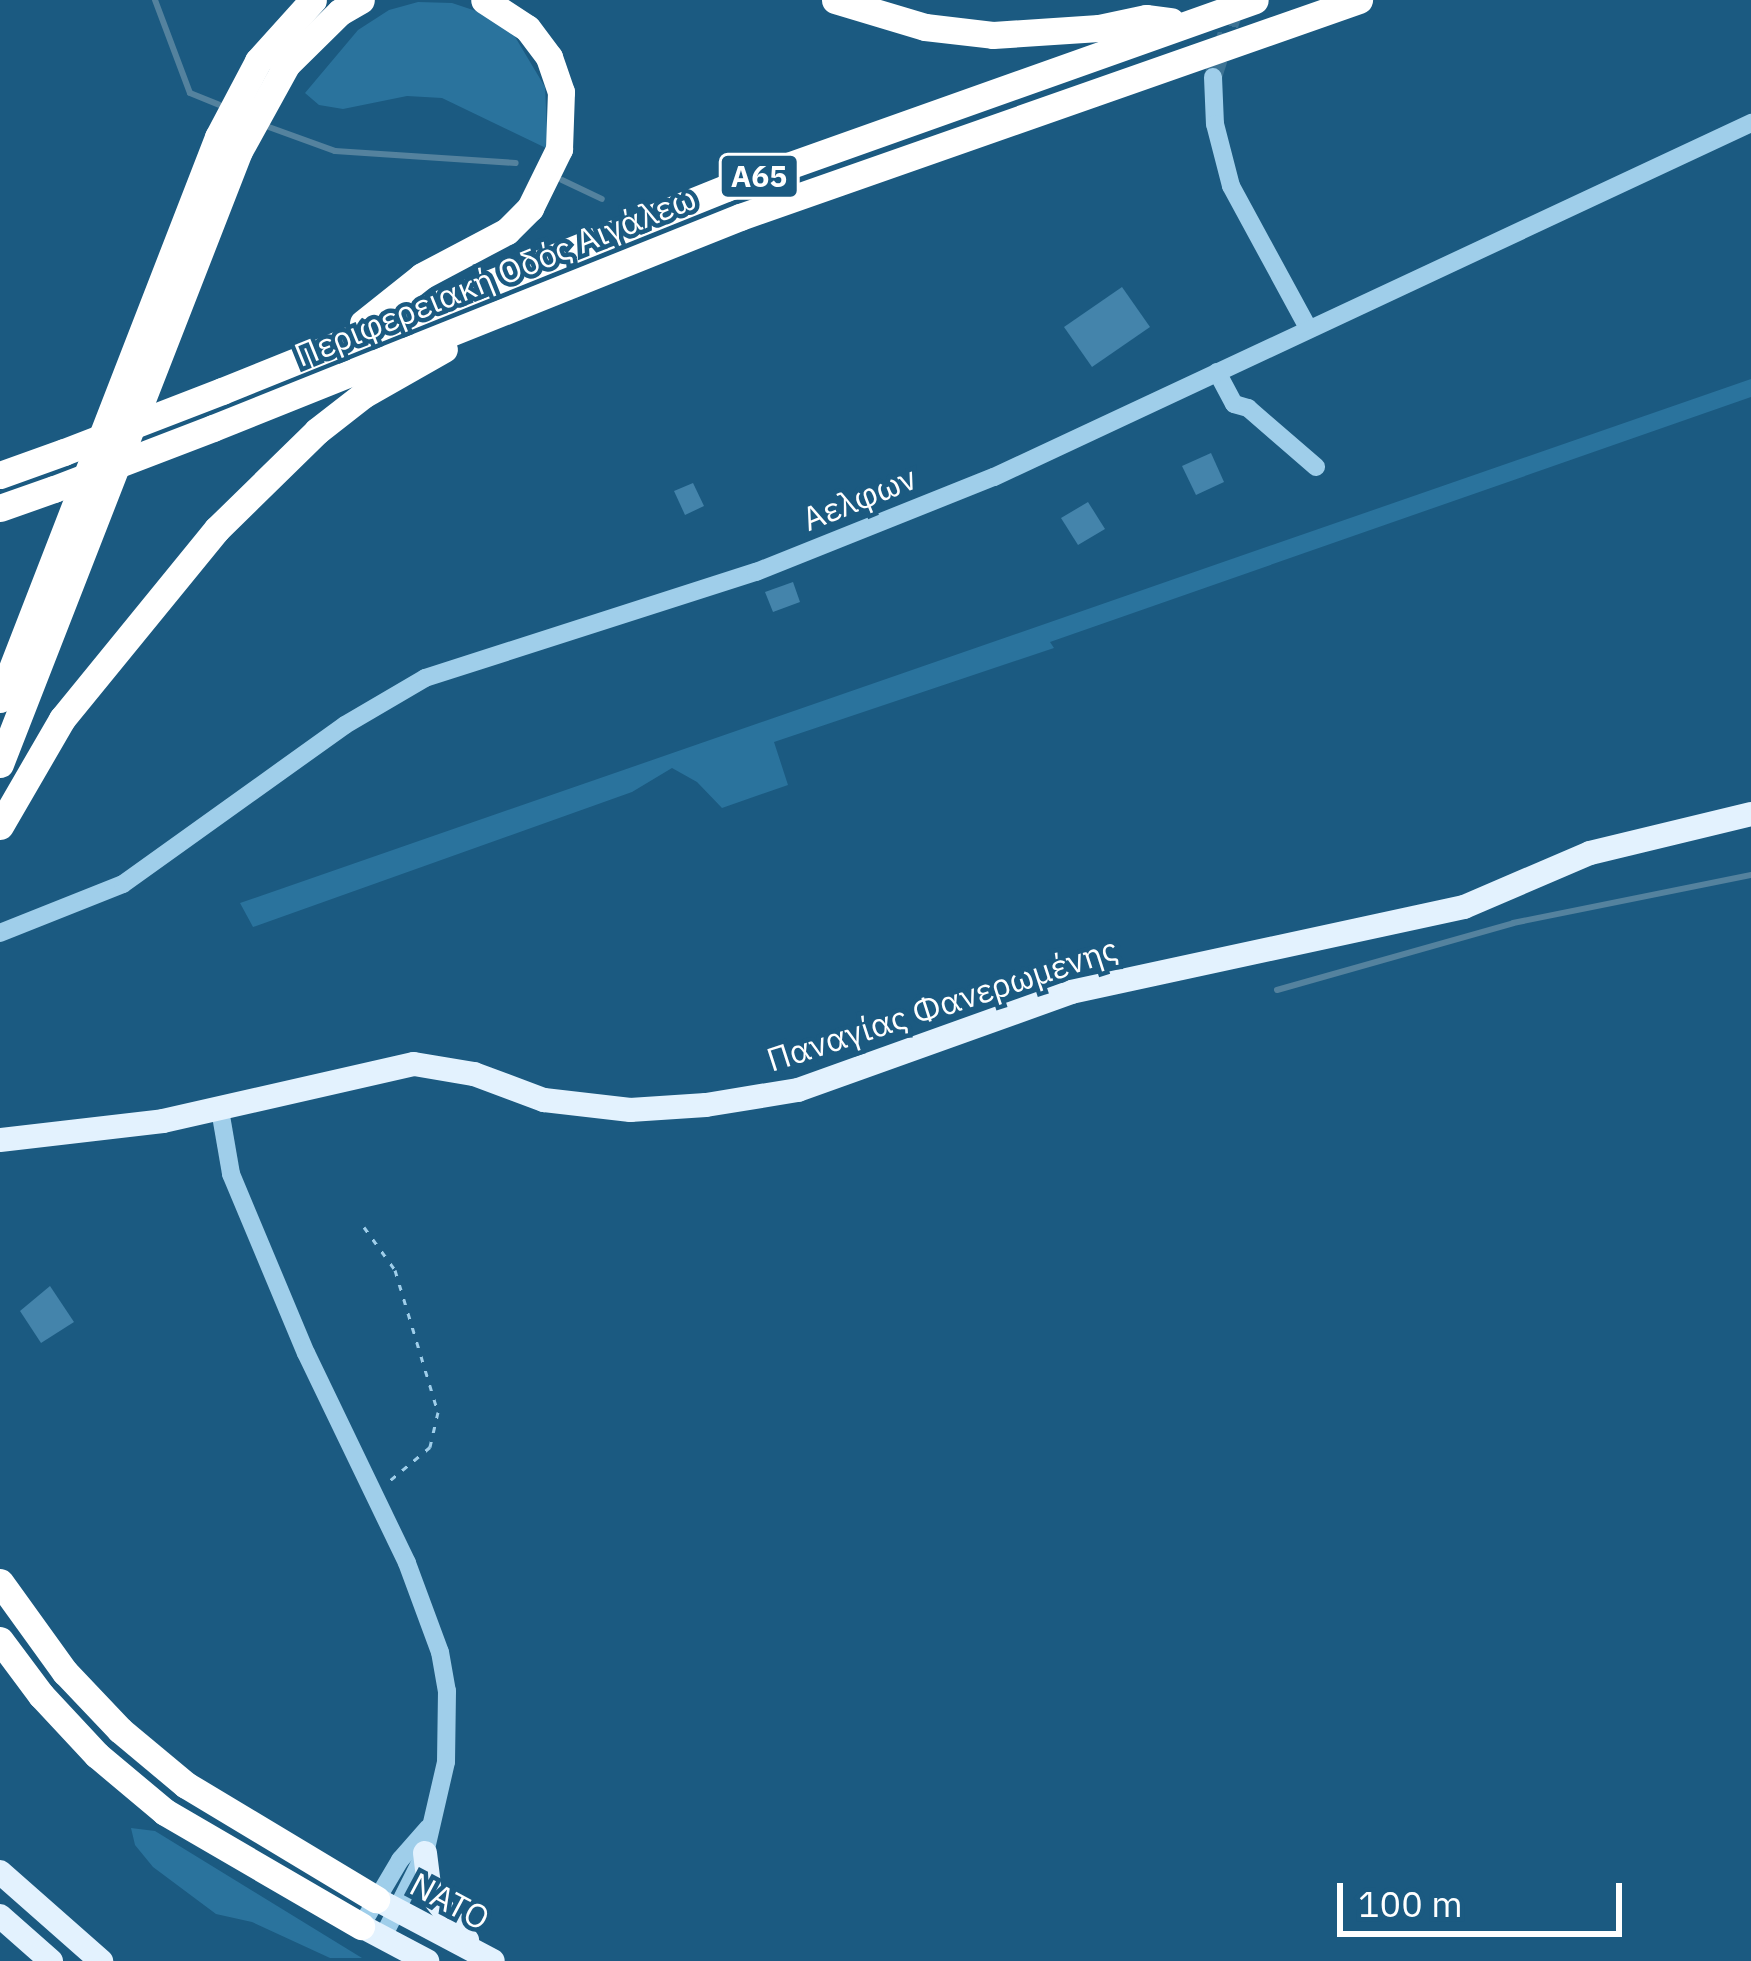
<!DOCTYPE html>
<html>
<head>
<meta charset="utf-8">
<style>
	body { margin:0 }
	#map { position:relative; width:1751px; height:1961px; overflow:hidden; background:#1b5a81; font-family:"IBM Plex Sans",sans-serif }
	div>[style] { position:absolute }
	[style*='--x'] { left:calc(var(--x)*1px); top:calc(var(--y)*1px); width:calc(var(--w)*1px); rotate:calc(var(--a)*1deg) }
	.green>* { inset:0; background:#2a739d }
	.stream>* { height:6px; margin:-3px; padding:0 3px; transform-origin:3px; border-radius:3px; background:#54829e }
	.building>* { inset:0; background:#4484ab }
	.minor-tunnel>* { height:18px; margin-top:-9px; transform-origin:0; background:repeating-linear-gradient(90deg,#3d7394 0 18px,transparent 0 27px) }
	.path>* { height:3px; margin-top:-1.5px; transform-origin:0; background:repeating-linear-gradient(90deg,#9fceea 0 6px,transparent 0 15px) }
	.minor>* { height:18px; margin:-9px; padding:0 9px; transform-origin:9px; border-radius:9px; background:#9fceea }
	.major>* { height:24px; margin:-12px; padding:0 12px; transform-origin:12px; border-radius:12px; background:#e3f2fe }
	.highway>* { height:27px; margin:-13.5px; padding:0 13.5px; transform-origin:13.5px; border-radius:13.5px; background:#fff }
	.highway-bridge>* { height:27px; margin:-13.5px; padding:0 13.5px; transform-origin:13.5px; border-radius:13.5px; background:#fff }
	span { translate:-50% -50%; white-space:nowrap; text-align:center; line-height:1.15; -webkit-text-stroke:9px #1b5a81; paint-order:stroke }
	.shield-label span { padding:3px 9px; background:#1b5a81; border:3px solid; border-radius:9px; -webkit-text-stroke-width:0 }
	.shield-label { font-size:30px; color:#fff; font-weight:700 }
	.street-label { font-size:33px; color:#fff }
	.scale { position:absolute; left:1337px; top:1883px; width:285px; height:54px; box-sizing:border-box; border:6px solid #fff; border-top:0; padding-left:15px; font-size:36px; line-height:42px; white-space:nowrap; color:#fff; -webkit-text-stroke:9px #1b5a81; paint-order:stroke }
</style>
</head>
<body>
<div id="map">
	<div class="green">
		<i style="clip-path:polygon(418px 2px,452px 3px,482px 13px,514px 35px,545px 87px,548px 149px,442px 98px,407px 96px,343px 109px,319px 105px,305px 93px,358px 30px,389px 10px)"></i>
		<i style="clip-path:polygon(1751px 379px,1751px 397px,1050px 642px,1054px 648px,774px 742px,788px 785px,722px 808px,697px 782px,672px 768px,632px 792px,253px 927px,240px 903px)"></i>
		<i style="clip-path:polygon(131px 1828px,155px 1831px,362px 1958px,330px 1958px,252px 1922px,216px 1914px,153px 1867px,135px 1845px)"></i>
	</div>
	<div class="stream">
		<i style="--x:155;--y:0;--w:99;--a:69.4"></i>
		<i style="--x:190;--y:93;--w:31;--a:22"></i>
		<i style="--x:266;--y:126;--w:73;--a:19.9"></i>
		<i style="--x:335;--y:151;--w:181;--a:3.8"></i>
		<i style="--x:562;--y:180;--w:44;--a:25.4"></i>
		<i style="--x:1277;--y:990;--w:245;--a:-15.8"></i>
		<i style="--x:1513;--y:923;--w:243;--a:-11.4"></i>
	</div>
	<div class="building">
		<i style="clip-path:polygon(1122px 287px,1150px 327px,1092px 367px,1064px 327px)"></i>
		<i style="clip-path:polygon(1211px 453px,1224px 482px,1196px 495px,1182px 466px)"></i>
		<i style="clip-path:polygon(693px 483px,704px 506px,685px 515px,674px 491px)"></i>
		<i style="clip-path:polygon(1088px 502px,1105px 529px,1078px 545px,1061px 518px)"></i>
		<i style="clip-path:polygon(793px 582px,800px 602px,773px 612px,765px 592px)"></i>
		<i style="clip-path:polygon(50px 1286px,74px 1322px,41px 1343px,20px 1311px)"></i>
	</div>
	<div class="minor-tunnel">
		<i style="--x:1213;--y:77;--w:80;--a:-72.5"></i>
	</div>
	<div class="path">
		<i style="--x:364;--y:1227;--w:53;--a:54.2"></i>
		<i style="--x:395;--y:1270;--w:148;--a:73.2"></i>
		<i style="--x:438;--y:1412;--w:36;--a:103"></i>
		<i style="--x:430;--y:1447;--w:56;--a:140.1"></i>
	</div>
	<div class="minor">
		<i style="--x:1213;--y:77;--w:47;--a:87.6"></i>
		<i style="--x:1215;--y:124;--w:64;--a:75.5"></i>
		<i style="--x:1231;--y:186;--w:162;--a:61.5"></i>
		<i style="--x:1217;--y:372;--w:36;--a:62"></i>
		<i style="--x:1234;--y:404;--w:15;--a:16"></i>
		<i style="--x:1248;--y:408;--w:90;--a:40.9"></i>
		<i style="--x:0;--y:933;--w:132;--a:-21.7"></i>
		<i style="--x:123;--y:884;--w:273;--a:-35.6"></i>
		<i style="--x:345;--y:725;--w:93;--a:-30.4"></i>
		<i style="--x:425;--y:678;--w:348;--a:-17.8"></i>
		<i style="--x:756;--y:572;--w:256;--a:-21.8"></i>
		<i style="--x:994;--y:477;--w:836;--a:-25.06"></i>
		<i style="--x:220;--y:1110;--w:65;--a:80.2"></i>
		<i style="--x:231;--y:1174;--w:194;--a:67.3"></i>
		<i style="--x:306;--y:1353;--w:233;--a:64.3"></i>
		<i style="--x:407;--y:1563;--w:95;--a:69.7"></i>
		<i style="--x:440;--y:1652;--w:40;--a:80"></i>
		<i style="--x:447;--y:1691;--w:71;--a:90.8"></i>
		<i style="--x:446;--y:1762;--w:93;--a:103"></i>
		<i style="--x:425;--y:1853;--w:94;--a:116.6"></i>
		<i style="--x:361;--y:1926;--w:77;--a:-59.4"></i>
		<i style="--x:400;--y:1860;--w:43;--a:-48.8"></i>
	</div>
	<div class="major">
		<i style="--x:0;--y:1140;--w:164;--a:-6.6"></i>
		<i style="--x:163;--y:1121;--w:257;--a:-12.8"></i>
		<i style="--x:414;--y:1064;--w:61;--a:9.5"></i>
		<i style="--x:474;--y:1074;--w:75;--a:20.4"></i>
		<i style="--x:544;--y:1100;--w:87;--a:6.6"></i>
		<i style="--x:630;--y:1110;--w:76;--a:-3.8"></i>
		<i style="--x:706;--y:1105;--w:93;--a:-9.3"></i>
		<i style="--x:798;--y:1090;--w:290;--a:-19.7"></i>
		<i style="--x:1071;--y:992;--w:402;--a:-12.2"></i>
		<i style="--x:1464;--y:907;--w:137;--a:-23.2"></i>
		<i style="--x:1590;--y:853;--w:166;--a:-13.6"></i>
		<i style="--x:425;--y:1853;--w:40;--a:82.9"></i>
		<i style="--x:430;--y:1893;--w:60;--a:51.8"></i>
		<i style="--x:0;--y:1872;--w:135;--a:41.4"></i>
		<i style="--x:376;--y:1899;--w:132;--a:27.9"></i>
		<i style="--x:0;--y:1916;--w:68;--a:41.4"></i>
		<i style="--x:361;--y:1926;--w:75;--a:27.9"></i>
	</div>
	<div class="highway">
		<i style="--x:835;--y:0;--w:94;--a:16.7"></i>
		<i style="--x:925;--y:27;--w:68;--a:6.7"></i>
		<i style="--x:993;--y:35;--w:106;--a:-3.8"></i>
		<i style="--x:1099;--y:28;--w:48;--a:-12"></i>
		<i style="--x:1146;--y:18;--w:25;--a:7"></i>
		<i style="--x:363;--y:323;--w:75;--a:-38.5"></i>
		<i style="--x:422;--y:276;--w:96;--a:-27.9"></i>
		<i style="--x:507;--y:231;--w:33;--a:-45"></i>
		<i style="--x:530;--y:208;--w:66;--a:-63.8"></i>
		<i style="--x:559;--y:149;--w:57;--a:-88"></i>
		<i style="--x:561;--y:92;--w:37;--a:-109"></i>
		<i style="--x:549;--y:57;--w:36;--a:-127"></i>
		<i style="--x:527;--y:28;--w:51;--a:-146.9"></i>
		<i style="--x:222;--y:391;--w:543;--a:-21.94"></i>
		<i style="--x:726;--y:188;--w:561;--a:-19.56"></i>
		<i style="--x:213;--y:428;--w:568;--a:-21.82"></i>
		<i style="--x:740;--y:217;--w:656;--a:-19.32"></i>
		<i style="--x:0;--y:475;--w:68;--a:-19.8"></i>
		<i style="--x:0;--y:508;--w:57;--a:-19.4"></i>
		<i style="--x:0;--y:699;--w:603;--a:-68.8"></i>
		<i style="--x:218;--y:137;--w:86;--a:-62.2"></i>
		<i style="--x:258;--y:61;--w:82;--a:-48"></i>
		<i style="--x:0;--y:764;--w:658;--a:-68.7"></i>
		<i style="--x:239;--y:151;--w:99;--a:-61.1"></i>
		<i style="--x:287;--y:64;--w:74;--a:-44.5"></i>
		<i style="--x:340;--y:12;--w:24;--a:-30"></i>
		<i style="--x:0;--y:826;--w:124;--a:-59.9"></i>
		<i style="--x:62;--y:719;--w:245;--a:-50.8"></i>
		<i style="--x:217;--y:529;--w:140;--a:-44.4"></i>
		<i style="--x:317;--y:431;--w:58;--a:-38"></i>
		<i style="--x:363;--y:395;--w:93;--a:-29.6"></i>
		<i style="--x:0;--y:1582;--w:111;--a:54.2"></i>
		<i style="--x:65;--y:1672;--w:80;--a:46.5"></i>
		<i style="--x:120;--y:1730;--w:86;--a:39.8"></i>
		<i style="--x:186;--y:1785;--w:222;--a:31"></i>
		<i style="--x:0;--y:1640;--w:69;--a:53.3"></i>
		<i style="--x:41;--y:1695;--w:82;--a:47"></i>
		<i style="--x:97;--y:1755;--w:89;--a:40"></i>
		<i style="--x:165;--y:1812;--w:227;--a:30.2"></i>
	</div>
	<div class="highway-bridge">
		<i style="--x:64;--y:452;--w:169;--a:-21.1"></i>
		<i style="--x:54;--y:489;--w:170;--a:-21"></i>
	</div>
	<div class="shield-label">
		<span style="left:759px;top:176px">Α65</span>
	</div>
	<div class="street-label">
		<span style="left:495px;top:276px;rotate:-22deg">Περιφερειακή Οδός Αιγάλεω</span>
		<span style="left:859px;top:498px;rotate:-22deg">Αελφων</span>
		<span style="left:942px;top:1004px;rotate:-18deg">Παναγίας Φανερωμένης</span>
		<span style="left:450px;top:1901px;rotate:28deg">ΝΑΤΟ</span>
	</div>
	<div class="scale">100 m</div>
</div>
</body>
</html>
